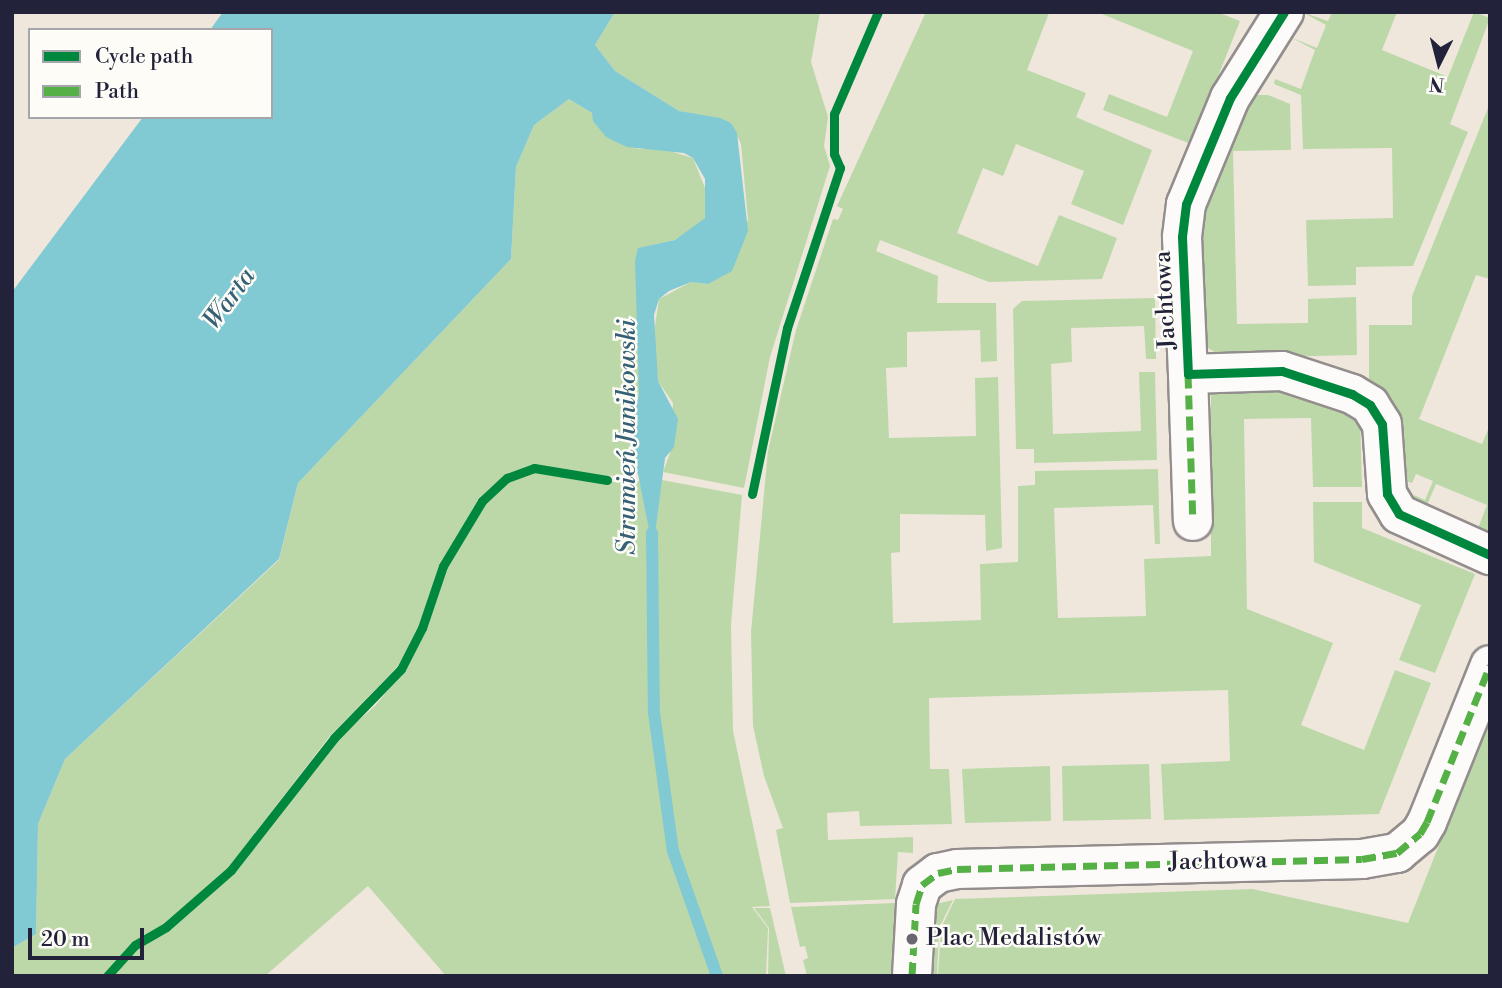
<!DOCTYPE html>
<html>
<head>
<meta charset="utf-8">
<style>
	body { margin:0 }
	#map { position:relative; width:1502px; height:988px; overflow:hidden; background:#efe7dc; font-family:"Libre Bodoni",serif }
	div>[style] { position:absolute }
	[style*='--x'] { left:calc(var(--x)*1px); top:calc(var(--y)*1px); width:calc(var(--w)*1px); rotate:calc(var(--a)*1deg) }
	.green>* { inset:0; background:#bcd8a9 }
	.water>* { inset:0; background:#81c9d3 }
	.stream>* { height:12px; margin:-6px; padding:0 6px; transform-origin:6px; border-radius:6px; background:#81c9d3 }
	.roads { filter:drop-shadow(2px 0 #938e8d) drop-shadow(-2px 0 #938e8d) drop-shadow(0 2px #938e8d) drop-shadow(0 -2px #938e8d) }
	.street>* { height:38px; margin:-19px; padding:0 19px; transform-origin:19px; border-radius:19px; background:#fdfbfa }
	.quiet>* { height:7px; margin-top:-3.5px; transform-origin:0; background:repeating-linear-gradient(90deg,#55b146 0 14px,transparent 0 21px) }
	.cycleway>* { height:9px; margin:-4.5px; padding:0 4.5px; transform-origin:4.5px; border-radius:4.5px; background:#00873e }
	.dots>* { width:19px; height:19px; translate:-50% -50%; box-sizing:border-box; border:4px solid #fdfcf7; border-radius:50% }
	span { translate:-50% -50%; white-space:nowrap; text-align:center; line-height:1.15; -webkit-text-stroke:5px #fdfcf7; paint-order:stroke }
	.street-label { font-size:24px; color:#22223b }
	.poi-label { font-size:24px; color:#22223b }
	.left { translate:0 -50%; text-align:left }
	.water-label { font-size:26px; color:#356076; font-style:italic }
	.frame { position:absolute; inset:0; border:14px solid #22223b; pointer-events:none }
	.legend { position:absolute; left:28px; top:28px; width:245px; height:91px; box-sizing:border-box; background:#fdfcf7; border:2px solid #a5a5ac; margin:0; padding:9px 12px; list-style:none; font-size:21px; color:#22223b }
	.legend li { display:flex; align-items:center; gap:14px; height:35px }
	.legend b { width:35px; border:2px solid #a5a5ac }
	.north { position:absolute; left:1404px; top:28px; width:70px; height:70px; -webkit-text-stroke:5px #fdfcf7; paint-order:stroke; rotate:186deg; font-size:19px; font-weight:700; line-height:28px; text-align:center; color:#22223b }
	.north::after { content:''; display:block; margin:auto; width:24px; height:32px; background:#22223b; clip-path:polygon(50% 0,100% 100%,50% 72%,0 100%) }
	.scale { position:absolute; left:28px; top:928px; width:116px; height:32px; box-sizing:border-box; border:4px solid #22223b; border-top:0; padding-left:9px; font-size:21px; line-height:24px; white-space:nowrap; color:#22223b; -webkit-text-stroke:5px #fdfcf7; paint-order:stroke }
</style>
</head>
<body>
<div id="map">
	<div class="green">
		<i style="clip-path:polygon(615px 12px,820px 12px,811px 62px,828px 117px,824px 146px,830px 166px,770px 357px,744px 488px,663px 472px,670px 453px,673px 403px,658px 381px,653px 339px,659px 299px,691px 282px,708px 284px,748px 220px,741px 144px,731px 123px,679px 111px,615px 71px,595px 45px)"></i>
		<i style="clip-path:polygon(926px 12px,1057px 12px,1049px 13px,1027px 70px,1086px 93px,1076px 117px,1152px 150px,1123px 225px,1071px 204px,1084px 171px,1016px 144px,1003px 176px,983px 168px,957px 233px,1038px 266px,1059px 215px,1117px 238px,1102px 279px,989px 282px,880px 240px,876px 251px,938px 276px,937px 303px,996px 303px,997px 361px,981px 362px,980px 330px,907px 332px,907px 367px,886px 368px,889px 438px,976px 436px,975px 378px,998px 377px,1002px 548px,986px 551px,985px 515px,900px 514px,900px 552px,891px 553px,893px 623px,981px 620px,980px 564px,1018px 562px,1018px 486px,1035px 485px,1035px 471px,1158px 469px,1160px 544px,1155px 544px,1153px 505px,1054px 508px,1058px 618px,1146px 616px,1144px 559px,1211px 556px,1211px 390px,1289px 386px,1360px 414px,1362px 487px,1313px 487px,1311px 418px,1244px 419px,1247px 609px,1333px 643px,1301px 725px,1364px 750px,1395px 670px,1431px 683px,1379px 814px,1164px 820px,1161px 764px,1230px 761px,1228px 690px,929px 698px,930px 769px,949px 769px,952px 824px,860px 826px,859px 811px,827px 813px,828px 840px,913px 837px,913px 853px,898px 852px,895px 899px,790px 903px,776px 830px,783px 828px,764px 776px,753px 726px,751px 632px,768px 451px,796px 330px,833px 219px,838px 220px,843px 209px,837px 206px)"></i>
		<i style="clip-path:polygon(1097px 12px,1217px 12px,1240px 21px,1191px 144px,1103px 110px,1109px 94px,1167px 117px,1193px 51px)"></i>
		<i style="clip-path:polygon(1302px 12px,1328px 21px,1332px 12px,1397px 12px,1382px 50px,1448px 77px,1474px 12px,1490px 18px,1450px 124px,1468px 132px,1413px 266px,1356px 267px,1356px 285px,1308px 286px,1306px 220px,1393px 218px,1392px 148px,1303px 149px,1301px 95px,1274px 84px,1275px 79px,1301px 89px,1315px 50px,1292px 38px,1317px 48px,1326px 25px)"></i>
		<i style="clip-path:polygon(1251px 95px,1268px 95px,1290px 104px,1291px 150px,1233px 151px,1237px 324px,1308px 323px,1308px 299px,1356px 297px,1357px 355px,1224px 358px,1205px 346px,1199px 217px)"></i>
		<i style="clip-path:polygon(569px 99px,592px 113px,606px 137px,639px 149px,660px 148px,693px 158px,707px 193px,705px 218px,695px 227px,675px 240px,639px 248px,639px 393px,631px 419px,638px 474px,607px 476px,534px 466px,505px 476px,480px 499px,441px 566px,419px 628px,398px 666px,329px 737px,229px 867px,165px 924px,134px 943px,103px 976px,12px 976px,12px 948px,36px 934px,38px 824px,65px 759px,279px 560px,298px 483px,511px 259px,516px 167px,534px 125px)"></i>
		<i style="clip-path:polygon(1490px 103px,1490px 279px,1476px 275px,1419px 419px,1482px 444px,1490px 425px,1490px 536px,1477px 531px,1487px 505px,1436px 484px,1425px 510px,1412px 504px,1414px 495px,1425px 500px,1433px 481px,1416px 474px,1412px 483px,1401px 479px,1398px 416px,1389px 399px,1369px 384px,1369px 325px,1412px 325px,1412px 296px)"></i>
		<i style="clip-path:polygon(1155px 298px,1156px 359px,1146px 359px,1144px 326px,1071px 328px,1072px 362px,1051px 364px,1053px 434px,1141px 431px,1139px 372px,1155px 372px,1157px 460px,1034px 463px,1034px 449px,1016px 449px,1013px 309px,1022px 301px)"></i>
		<i style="clip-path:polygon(534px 471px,607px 482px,640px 481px,653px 548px,662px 480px,742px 495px,731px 625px,733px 731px,770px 906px,752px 907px,768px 928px,766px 976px,446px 976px,368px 886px,265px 976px,111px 976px,137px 947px,168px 929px,234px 871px,337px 739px,375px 706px,404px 670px,425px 628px,446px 567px,485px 503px,510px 480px)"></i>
		<i style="clip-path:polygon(1313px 502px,1362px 502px,1362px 528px,1475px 574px,1435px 673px,1399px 660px,1421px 605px,1314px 562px)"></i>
		<i style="clip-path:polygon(1490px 717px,1490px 976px,938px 976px,941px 928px,955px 899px,1253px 889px,1408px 923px)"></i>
		<i style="clip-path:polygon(1149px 764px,1151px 819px,1063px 821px,1062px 766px)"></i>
		<i style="clip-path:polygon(1050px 766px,1051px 821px,965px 823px,962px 769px)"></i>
		<i style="clip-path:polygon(953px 900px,939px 928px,937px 976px,930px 976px,936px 904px)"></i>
		<i style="clip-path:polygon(895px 903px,892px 976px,807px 976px,803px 960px,808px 958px,805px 946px,800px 947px,791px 907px)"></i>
		<i style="clip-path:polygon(754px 908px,770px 908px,786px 976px,768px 976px,769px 928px)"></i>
	</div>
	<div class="water">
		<i style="clip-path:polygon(223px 12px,615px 12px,595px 45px,615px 71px,679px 111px,720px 118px,731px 123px,737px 133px,748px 231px,732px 271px,708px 284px,691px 282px,669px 291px,659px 299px,654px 315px,658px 381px,678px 419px,674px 447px,665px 458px,653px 550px,630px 433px,639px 393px,635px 261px,638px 248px,675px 240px,705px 218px,705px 179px,693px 158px,684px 153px,627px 147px,606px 137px,593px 121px,592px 113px,569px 99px,534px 125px,516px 167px,511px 259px,298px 483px,279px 559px,65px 759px,38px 824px,36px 934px,12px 948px,12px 292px,143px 117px,271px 117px,271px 30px,210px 30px)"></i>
	</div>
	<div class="stream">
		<i style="--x:652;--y:533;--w:180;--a:89.4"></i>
		<i style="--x:654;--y:713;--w:139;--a:82.2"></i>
		<i style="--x:673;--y:851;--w:133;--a:70.6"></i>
	</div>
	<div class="roads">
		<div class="street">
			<i style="--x:1284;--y:12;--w:102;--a:122.1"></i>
			<i style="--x:1230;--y:98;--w:115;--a:112.5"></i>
			<i style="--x:1186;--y:204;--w:33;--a:97"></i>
			<i style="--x:1182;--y:237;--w:137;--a:87.5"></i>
			<i style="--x:1188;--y:374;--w:94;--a:-1.8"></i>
			<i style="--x:1282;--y:371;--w:74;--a:18.2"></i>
			<i style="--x:1352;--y:394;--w:21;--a:31"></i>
			<i style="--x:1370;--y:405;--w:22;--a:58"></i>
			<i style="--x:1382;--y:424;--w:70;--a:85.9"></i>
			<i style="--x:1387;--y:494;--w:23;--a:59"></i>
			<i style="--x:1399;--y:514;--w:100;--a:24.3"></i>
			<i style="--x:1188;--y:374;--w:147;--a:88.1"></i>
			<i style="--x:912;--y:976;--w:72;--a:-86.8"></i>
			<i style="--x:916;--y:904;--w:20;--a:-72"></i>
			<i style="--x:922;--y:885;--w:20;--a:-37"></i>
			<i style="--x:938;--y:873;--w:19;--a:-12"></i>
			<i style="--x:957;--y:869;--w:405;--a:-1.4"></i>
			<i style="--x:1362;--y:859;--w:36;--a:-10"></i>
			<i style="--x:1397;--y:853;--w:30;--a:-40"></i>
			<i style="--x:1420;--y:834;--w:14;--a:-60"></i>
			<i style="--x:1427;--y:822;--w:169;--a:-68.1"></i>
		</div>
	</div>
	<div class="quiet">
		<i style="--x:1188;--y:374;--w:147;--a:88.1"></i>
		<i style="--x:912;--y:976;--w:72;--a:-86.8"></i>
		<i style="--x:916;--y:904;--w:20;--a:-72"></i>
		<i style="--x:922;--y:885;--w:20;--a:-37"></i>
		<i style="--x:938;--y:873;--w:19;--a:-12"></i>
		<i style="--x:957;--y:869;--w:405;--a:-1.4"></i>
		<i style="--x:1362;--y:859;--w:36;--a:-10"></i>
		<i style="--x:1397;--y:853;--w:30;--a:-40"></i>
		<i style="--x:1420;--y:834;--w:14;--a:-60"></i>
		<i style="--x:1427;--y:822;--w:169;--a:-68.1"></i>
	</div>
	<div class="cycleway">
		<i style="--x:1284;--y:12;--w:102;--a:122.1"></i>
		<i style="--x:1230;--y:98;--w:115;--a:112.5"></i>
		<i style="--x:1186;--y:204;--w:33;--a:97"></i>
		<i style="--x:1182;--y:237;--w:137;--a:87.5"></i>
		<i style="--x:1188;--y:374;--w:94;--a:-1.8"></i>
		<i style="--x:1282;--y:371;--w:74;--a:18.2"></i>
		<i style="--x:1352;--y:394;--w:21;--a:31"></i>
		<i style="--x:1370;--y:405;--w:22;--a:58"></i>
		<i style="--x:1382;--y:424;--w:70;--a:85.9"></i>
		<i style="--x:1387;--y:494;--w:23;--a:59"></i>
		<i style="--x:1399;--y:514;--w:100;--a:24.3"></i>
		<i style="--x:752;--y:494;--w:170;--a:-78.1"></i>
		<i style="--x:787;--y:328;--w:169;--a:-71.7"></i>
		<i style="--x:840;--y:168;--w:15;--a:-113"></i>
		<i style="--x:834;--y:154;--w:40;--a:-90"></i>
		<i style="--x:834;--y:114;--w:111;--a:-66.7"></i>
		<i style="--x:107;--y:976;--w:42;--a:-47.9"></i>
		<i style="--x:135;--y:945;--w:36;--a:-30"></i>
		<i style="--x:166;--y:927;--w:86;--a:-41.2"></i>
		<i style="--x:231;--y:870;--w:167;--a:-52"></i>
		<i style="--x:334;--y:738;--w:96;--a:-45.8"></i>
		<i style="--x:401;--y:669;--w:46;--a:-62.9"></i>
		<i style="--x:422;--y:628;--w:65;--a:-71.3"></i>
		<i style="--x:443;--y:566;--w:76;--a:-59"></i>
		<i style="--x:482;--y:501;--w:34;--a:-43"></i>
		<i style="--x:507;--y:478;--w:29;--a:-20"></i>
		<i style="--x:534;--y:468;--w:74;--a:9.3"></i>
	</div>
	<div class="dots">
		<i style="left:912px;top:939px;background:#6a6773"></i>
	</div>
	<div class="street-label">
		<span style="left:1166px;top:300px;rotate:-93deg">Jachtowa</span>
		<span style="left:1218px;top:862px;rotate:-1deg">Jachtowa</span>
	</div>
	<div class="poi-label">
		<span class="left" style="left:926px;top:939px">Plac Medalistów</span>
	</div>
	<div class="water-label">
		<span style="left:230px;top:299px;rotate:-54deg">Warta</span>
		<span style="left:628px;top:437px;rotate:-90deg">Strumień Junikowski</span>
	</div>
	<div class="frame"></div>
	<ul class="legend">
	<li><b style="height:9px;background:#00873e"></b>Cycle path</li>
	<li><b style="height:9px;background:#55b146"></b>Path</li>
	</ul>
	<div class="north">N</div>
	<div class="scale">20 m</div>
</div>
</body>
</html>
